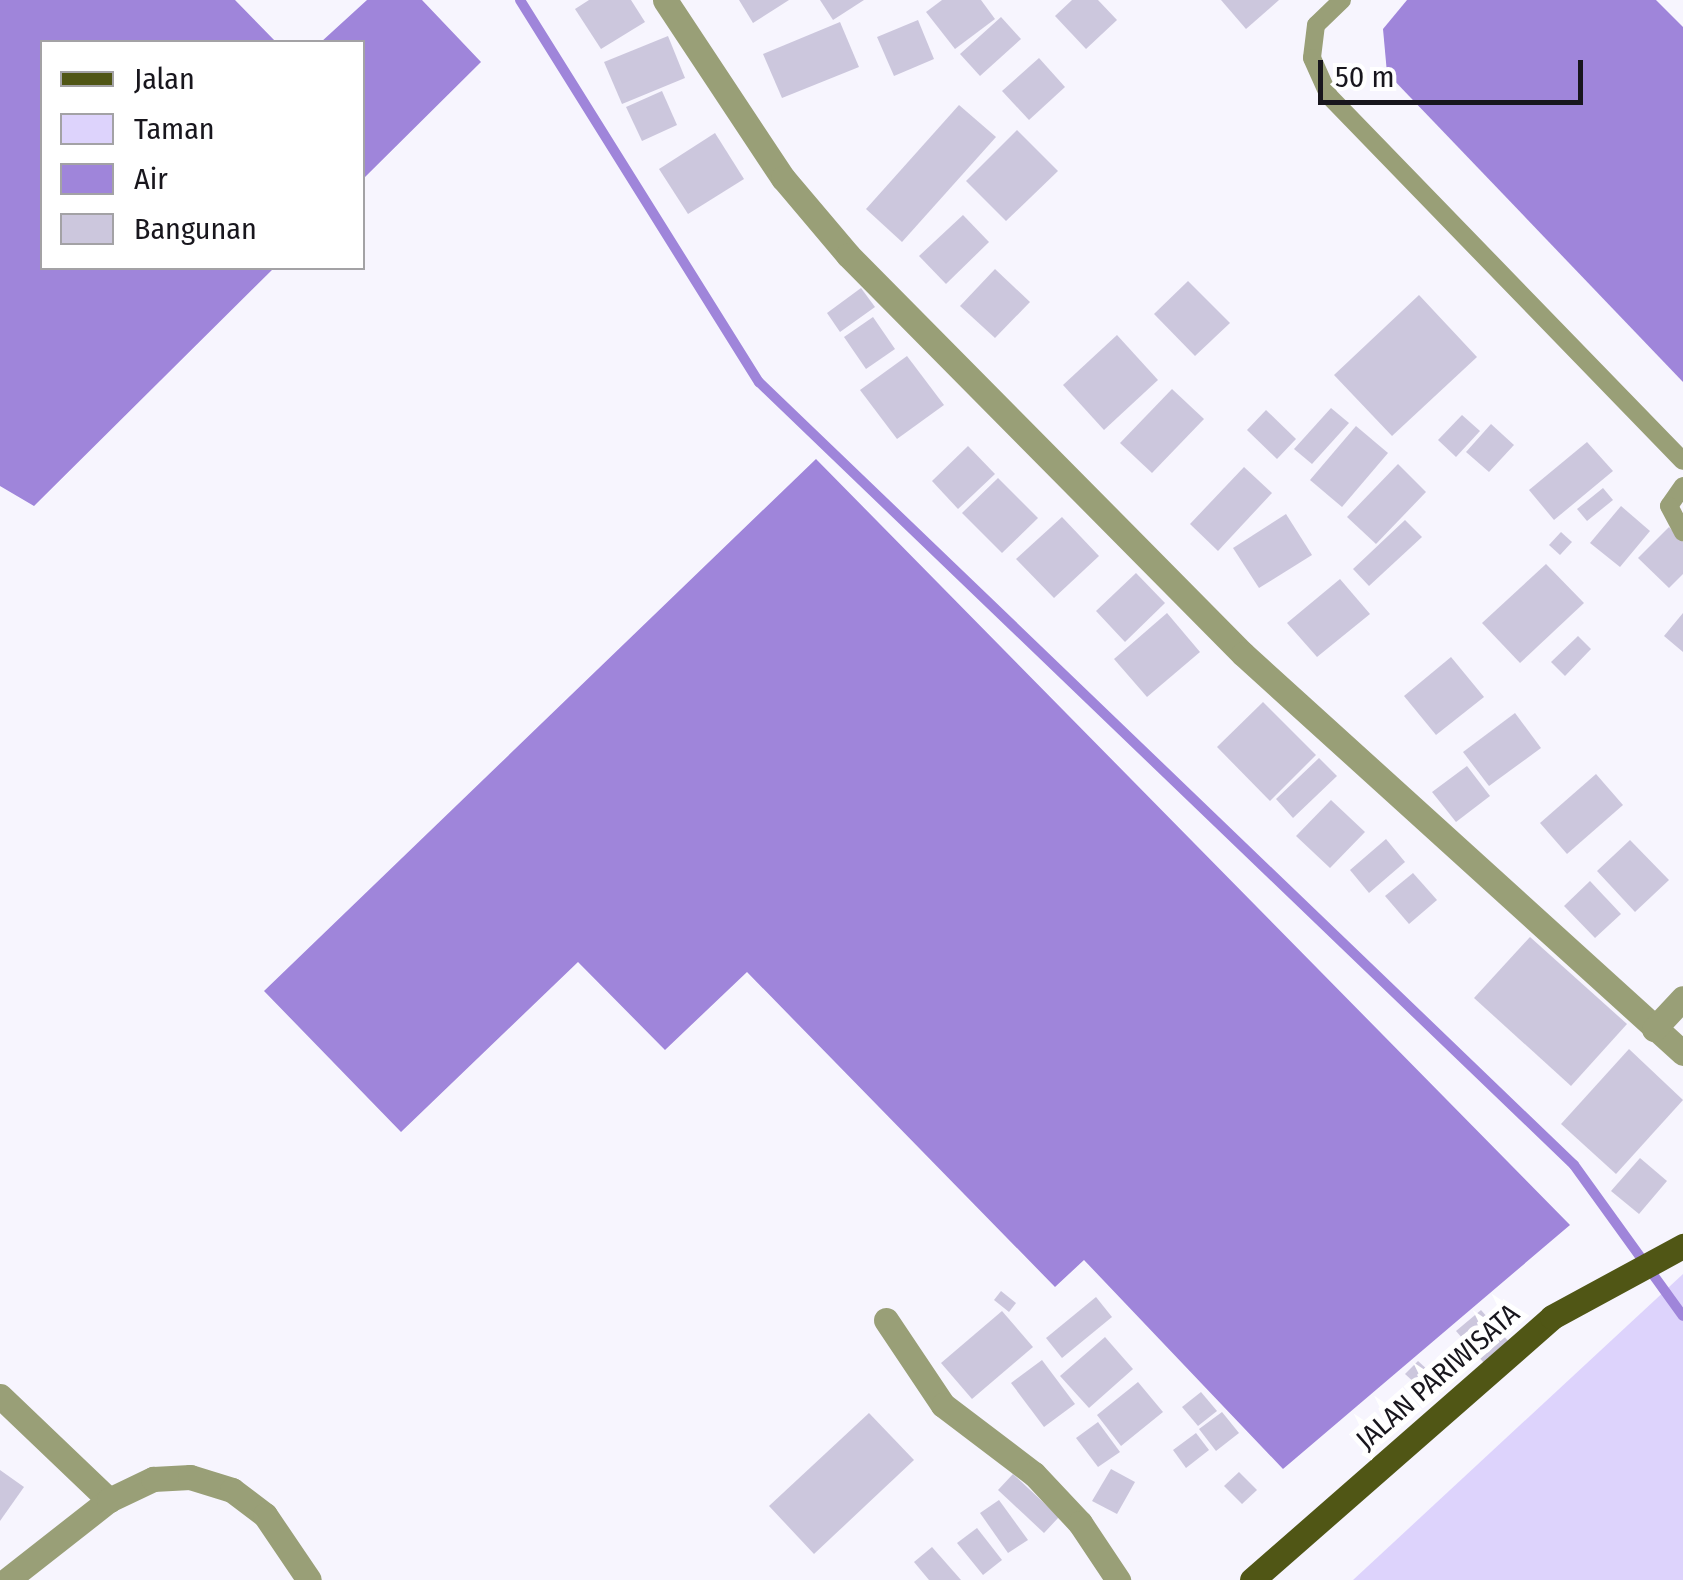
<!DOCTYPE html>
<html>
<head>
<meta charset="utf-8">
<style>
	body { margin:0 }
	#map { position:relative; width:1683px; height:1580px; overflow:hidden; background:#f7f5fe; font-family:"Fira Sans Condensed",sans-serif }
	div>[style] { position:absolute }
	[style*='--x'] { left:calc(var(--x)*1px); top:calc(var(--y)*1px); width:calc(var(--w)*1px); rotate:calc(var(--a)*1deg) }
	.green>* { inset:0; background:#ddd3fc }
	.water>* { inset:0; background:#9f85da }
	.stream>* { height:10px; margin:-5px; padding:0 5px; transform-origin:5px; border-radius:5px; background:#9f85da }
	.building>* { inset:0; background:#ccc7dd }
	.service>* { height:18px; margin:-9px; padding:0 9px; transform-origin:9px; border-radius:9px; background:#999f77 }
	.minor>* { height:25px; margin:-12.5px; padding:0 12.5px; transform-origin:12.5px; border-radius:12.5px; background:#999f77 }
	.primary>* { height:25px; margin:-12.5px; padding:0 12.5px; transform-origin:12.5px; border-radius:12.5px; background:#505615 }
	span { translate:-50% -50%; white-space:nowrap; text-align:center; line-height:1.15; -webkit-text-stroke:10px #fff; paint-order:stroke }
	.street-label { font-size:28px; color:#18161d }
	.legend { position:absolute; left:40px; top:40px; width:325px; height:230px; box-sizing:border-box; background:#fff; border:2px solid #a3a2a5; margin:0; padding:12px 18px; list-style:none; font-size:30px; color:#18161d }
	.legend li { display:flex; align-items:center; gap:20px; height:50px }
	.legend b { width:50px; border:2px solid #a3a2a5 }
	.scale { position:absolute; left:1318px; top:60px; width:265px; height:45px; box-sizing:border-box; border:5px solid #18161d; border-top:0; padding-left:12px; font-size:30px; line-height:35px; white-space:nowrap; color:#18161d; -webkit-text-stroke:8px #fff; paint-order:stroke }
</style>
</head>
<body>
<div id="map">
	<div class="green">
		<i style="clip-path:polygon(1683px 1274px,1683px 1580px,1353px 1580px)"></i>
	</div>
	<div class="water">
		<i style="clip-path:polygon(0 0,235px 0,276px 42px,42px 42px,42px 268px,274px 268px,34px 506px,0 486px)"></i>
		<i style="clip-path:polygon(367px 0,422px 0,481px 62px,363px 179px,362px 42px,321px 42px)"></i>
		<i style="clip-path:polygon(1407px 0,1656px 0,1683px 27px,1683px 382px,1387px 73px,1383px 29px)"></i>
		<i style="clip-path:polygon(816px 459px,1570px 1225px,1283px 1469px,1084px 1260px,1055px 1287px,747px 972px,665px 1050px,578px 962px,401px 1132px,264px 991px)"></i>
	</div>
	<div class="stream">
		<i style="--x:520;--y:0;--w:451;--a:58"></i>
		<i style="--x:759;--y:382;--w:1130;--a:43.85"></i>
		<i style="--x:1574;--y:1165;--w:186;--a:54.2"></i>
	</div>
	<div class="building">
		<i style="clip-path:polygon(589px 0,631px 0,645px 22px,601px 49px,575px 9px)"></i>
		<i style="clip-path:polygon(739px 0,789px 0,753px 23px)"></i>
		<i style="clip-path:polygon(820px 0,864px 0,833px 20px)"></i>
		<i style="clip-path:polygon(942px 0,981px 0,995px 19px,955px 49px,926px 12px)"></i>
		<i style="clip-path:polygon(1072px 0,1098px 0,1117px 20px,1086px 49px,1055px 16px)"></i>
		<i style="clip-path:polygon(1221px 0,1279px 0,1246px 29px)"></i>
		<i style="clip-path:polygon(1001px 17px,1021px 39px,980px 76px,960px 54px)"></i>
		<i style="clip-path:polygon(918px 20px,934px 59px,894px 76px,877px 37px)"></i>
		<i style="clip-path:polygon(840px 22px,859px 67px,782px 98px,763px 54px)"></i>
		<i style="clip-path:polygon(668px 36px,685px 78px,622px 104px,604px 62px)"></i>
		<i style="clip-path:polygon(1039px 58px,1065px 87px,1029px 120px,1002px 91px)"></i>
		<i style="clip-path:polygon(662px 91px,677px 125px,642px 141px,626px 107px)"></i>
		<i style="clip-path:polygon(959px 105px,996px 137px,902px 242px,866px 209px)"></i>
		<i style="clip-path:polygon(1017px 130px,1058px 171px,1006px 221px,966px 181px)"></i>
		<i style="clip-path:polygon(715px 133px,744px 179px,688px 214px,659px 169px)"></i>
		<i style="clip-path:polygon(963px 215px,989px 242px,946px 284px,919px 256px)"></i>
		<i style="clip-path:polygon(995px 269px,1030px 302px,995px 338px,960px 306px)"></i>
		<i style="clip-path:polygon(1188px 281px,1230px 323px,1195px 356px,1154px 314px)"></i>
		<i style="clip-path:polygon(861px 288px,875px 307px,840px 332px,827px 313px)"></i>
		<i style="clip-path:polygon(1419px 295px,1477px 357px,1392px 436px,1334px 375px)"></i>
		<i style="clip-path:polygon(873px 317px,895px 349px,866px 369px,844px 337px)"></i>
		<i style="clip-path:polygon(1117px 335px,1158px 380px,1104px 430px,1063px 385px)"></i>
		<i style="clip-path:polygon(907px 356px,944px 405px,897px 439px,860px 390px)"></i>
		<i style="clip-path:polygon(1172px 389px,1204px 419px,1152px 473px,1120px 443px)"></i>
		<i style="clip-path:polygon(1331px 408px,1349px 423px,1312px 464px,1294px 449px)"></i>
		<i style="clip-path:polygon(1266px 410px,1296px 439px,1277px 459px,1247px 430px)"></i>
		<i style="clip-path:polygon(1462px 415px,1480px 431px,1456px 457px,1438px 440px)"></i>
		<i style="clip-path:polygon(1491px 424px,1514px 445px,1489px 472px,1466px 452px)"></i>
		<i style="clip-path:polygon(1356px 426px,1388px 453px,1342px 507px,1310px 480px)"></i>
		<i style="clip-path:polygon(1587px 442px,1613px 471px,1554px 520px,1529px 490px)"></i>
		<i style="clip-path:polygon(968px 446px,995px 474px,958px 509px,932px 481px)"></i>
		<i style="clip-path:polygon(1398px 464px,1426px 492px,1376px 544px,1347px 517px)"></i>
		<i style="clip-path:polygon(1244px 467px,1272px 493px,1218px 551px,1190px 524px)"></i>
		<i style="clip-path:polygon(998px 478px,1038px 518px,1002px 553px,962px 513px)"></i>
		<i style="clip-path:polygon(1603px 488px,1613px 500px,1587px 521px,1577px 509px)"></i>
		<i style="clip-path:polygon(1621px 506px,1650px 531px,1620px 567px,1590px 543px)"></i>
		<i style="clip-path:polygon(1286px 514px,1312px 555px,1259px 588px,1233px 548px)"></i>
		<i style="clip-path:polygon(1062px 517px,1099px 556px,1054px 598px,1016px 559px)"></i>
		<i style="clip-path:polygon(1405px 520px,1422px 537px,1369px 586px,1353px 569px)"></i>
		<i style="clip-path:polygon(1669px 527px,1683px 542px,1683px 574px,1669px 588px,1638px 558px)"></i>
		<i style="clip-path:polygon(1561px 532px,1572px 542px,1560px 555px,1549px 545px)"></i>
		<i style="clip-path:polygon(1546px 564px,1584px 603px,1520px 663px,1482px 623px)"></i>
		<i style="clip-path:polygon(1136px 573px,1165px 603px,1125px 642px,1096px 611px)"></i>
		<i style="clip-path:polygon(1340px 579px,1370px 614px,1317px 657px,1287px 623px)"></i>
		<i style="clip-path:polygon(1167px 613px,1200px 652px,1147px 697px,1114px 659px)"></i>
		<i style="clip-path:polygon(1683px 613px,1683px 652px,1664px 636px)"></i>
		<i style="clip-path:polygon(1578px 636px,1591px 649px,1565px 676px,1551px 662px)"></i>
		<i style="clip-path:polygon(1451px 657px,1484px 697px,1436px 735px,1404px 696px)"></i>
		<i style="clip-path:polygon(1263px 702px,1316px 755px,1270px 801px,1217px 747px)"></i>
		<i style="clip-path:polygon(1515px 713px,1541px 748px,1489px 786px,1463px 752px)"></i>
		<i style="clip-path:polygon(1319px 758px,1337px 776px,1293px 818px,1276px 799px)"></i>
		<i style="clip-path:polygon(1467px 766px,1490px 796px,1456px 822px,1432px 792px)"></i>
		<i style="clip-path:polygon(1596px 774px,1623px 805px,1567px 854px,1540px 823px)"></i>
		<i style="clip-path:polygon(1331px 800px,1365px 832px,1330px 868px,1296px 836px)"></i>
		<i style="clip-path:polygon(1386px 839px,1405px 862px,1369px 893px,1350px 870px)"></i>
		<i style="clip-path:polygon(1630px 840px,1669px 880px,1635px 912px,1597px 871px)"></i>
		<i style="clip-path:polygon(1413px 873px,1437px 900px,1409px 924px,1385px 896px)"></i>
		<i style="clip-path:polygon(1590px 881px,1621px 914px,1595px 938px,1564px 906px)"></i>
		<i style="clip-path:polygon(1530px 937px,1627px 1024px,1571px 1086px,1474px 998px)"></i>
		<i style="clip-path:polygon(1629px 1049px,1683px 1100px,1616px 1174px,1561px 1124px)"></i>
		<i style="clip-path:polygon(1640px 1158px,1667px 1181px,1639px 1214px,1611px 1191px)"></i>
		<i style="clip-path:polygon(1001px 1291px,1016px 1303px,1009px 1312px,994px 1300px)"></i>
		<i style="clip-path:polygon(1096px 1297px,1112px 1317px,1062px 1358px,1046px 1338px)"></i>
		<i style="clip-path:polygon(1481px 1310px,1509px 1342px,1484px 1363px,1456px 1331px)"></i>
		<i style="clip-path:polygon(1002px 1311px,1033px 1347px,972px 1399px,941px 1363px)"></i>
		<i style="clip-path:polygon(1105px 1337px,1133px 1369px,1089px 1408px,1060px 1376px)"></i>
		<i style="clip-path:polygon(1042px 1360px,1075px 1404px,1044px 1427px,1011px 1383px)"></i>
		<i style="clip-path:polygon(1418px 1361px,1441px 1382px,1428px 1395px,1405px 1374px)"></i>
		<i style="clip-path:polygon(1138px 1382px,1163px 1412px,1121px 1446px,1097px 1415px)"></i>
		<i style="clip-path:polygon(1201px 1392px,1217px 1411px,1198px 1426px,1182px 1407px)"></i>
		<i style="clip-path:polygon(1222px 1412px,1239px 1433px,1216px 1451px,1199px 1429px)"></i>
		<i style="clip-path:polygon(869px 1413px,914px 1460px,814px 1554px,769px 1506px)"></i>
		<i style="clip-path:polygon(1098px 1422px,1120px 1452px,1098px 1467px,1076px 1438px)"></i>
		<i style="clip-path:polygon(1196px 1433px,1209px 1450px,1186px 1468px,1173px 1450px)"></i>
		<i style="clip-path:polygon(1111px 1469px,1135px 1482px,1117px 1514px,1092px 1501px)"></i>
		<i style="clip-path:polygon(0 1470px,24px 1487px,0 1521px)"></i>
		<i style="clip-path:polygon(1239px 1472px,1257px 1490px,1242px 1504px,1224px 1486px)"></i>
		<i style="clip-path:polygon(1013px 1474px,1059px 1517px,1044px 1533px,998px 1490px)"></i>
		<i style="clip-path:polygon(999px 1500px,1028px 1540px,1008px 1553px,980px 1513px)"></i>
		<i style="clip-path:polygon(977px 1528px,1002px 1560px,983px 1575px,957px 1543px)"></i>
		<i style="clip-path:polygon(932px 1547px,961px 1580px,929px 1580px,914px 1562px)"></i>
	</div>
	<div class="service">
		<i style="--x:1342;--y:0;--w:36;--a:136"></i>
		<i style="--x:1316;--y:25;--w:33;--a:97"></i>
		<i style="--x:1312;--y:58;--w:42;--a:65.9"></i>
		<i style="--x:1329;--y:96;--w:508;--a:45.88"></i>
		<i style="--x:1683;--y:486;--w:24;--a:125"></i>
		<i style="--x:1669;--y:506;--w:30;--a:62"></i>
	</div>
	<div class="minor">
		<i style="--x:665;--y:0;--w:214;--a:56.5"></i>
		<i style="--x:783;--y:178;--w:101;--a:49.8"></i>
		<i style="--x:848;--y:255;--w:561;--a:45.29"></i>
		<i style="--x:1243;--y:654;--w:594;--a:42.2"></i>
		<i style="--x:1654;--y:1029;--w:42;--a:-46.9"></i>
		<i style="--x:886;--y:1320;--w:102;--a:56.2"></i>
		<i style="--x:943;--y:1405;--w:114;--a:37.2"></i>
		<i style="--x:1034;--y:1474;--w:67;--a:46.8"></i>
		<i style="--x:1080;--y:1523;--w:69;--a:56.3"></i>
		<i style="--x:0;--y:1396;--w:151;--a:43.7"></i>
		<i style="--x:7;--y:1580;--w:130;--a:-38.1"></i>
		<i style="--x:109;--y:1500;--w:49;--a:-25.5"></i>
		<i style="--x:153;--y:1479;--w:37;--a:-3"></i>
		<i style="--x:190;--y:1477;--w:44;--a:17.2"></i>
		<i style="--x:232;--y:1490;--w:41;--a:37.1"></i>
		<i style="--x:265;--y:1515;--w:78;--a:55.9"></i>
	</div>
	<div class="primary">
		<i style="--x:1252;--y:1580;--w:399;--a:-41.2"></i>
		<i style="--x:1552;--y:1317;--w:149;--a:-28.5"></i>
	</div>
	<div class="street-label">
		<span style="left:1438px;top:1377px;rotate:-41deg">JALAN PARIWISATA</span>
	</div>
	<ul class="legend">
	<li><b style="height:12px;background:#505615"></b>Jalan</li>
	<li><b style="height:28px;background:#ddd3fc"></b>Taman</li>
	<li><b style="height:28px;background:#9f85da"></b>Air</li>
	<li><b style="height:28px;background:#ccc7dd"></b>Bangunan</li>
	</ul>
	<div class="scale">50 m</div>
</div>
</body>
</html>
